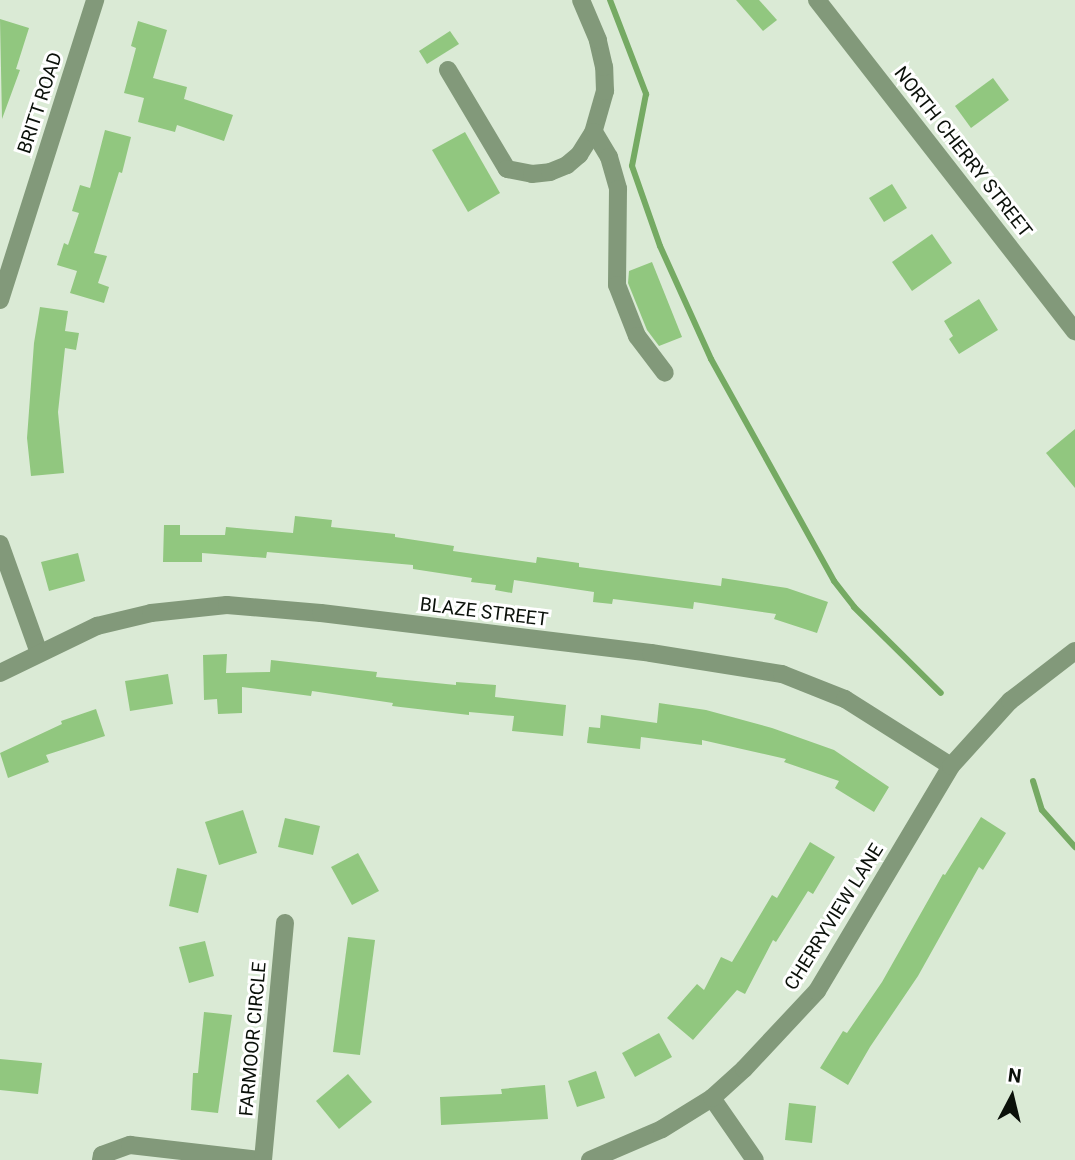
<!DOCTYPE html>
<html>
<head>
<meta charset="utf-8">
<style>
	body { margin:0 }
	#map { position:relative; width:1075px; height:1160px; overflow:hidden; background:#daead5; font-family:Roboto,sans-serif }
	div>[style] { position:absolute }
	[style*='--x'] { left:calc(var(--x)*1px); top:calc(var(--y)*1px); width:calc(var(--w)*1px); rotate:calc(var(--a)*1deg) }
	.stream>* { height:6px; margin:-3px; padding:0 3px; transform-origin:3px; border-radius:3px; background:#75aa63 }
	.building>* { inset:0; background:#91c77f }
	.minor>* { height:18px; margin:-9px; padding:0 9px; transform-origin:9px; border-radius:9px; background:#82997a }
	span { translate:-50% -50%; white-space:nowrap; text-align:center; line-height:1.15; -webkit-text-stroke:6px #fff; paint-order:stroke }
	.street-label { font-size:19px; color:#0b110a }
	.north { position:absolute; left:977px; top:1062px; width:70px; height:70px; -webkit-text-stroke:5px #fff; paint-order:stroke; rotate:7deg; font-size:19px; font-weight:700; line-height:28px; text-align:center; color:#0b110a }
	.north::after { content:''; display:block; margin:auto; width:24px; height:32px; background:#0b110a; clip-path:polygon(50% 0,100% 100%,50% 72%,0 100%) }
</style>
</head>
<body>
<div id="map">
	<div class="stream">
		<i style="--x:610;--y:0;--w:101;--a:69"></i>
		<i style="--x:646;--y:94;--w:73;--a:101"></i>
		<i style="--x:632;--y:166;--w:85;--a:70.7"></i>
		<i style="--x:660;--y:246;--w:124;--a:65.7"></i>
		<i style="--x:711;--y:359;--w:254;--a:61"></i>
		<i style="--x:834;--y:581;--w:33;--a:52"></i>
		<i style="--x:854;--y:607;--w:122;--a:44.7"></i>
		<i style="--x:1033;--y:781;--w:30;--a:73"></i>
		<i style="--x:1042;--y:810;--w:50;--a:48.3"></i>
	</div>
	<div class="building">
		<i style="clip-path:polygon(736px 0,759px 0,777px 20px,763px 31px)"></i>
		<i style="clip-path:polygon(0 19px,29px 28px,16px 69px,20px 70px,2px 119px)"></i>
		<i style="clip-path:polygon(138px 21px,167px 30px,153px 78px,187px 87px,184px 99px,233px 115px,224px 141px,177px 125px,175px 132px,138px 122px,144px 98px,124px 93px,136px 48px,131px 46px)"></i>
		<i style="clip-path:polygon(450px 31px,459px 44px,427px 64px,419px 51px)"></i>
		<i style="clip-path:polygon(993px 78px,1009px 100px,971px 128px,955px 106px)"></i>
		<i style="clip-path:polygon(105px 130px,131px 137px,122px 173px,119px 172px,94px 253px,107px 256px,98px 283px,109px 287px,104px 303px,70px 293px,77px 271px,57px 265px,64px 243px,68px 245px,79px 213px,72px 211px,80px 185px,90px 188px)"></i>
		<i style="clip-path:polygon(465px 132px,500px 193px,468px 212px,432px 150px)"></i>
		<i style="clip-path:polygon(892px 184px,907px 208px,884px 222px,869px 198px)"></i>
		<i style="clip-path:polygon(932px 234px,952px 263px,912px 291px,892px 262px)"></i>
		<i style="clip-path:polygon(652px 262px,682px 337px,659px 346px,647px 330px,628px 283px,629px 271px)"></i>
		<i style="clip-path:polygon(979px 299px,998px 330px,959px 354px,949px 339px,953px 336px,944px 321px)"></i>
		<i style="clip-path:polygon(40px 307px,68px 311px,65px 331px,79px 333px,76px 350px,65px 348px,58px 412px,64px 473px,31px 476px,27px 438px,34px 343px)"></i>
		<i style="clip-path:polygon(1075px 429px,1075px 488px,1046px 453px)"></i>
		<i style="clip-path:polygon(295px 516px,332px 520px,331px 527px,395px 534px,395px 537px,454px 546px,453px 551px,536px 563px,537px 557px,579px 563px,579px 567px,721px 586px,722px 578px,787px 588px,828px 602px,817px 633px,774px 619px,776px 614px,694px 602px,693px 609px,613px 599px,612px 604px,593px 602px,594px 592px,514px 580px,512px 593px,495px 590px,496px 585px,471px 582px,472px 578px,413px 569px,413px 565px,267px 552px,266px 558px,202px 553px,202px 562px,163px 562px,164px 525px,180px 525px,180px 535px,225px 535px,226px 527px,293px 533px)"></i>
		<i style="clip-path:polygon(78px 553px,85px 581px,49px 591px,41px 562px)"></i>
		<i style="clip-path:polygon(227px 654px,226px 673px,270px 672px,271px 660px,377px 672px,376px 677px,456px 685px,456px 682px,496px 685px,495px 697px,566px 705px,563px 736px,512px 731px,514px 716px,469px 712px,469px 715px,392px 706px,393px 703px,312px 691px,311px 696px,242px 687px,242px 713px,218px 714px,217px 699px,204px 700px,203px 655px)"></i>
		<i style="clip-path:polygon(168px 674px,173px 704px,130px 711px,125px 681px)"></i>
		<i style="clip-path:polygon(659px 703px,706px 710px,772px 728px,834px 750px,889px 787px,874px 812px,835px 788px,839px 781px,784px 762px,786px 759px,702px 740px,702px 745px,641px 737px,640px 749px,587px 743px,589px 727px,600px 728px,601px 715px,657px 723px)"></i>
		<i style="clip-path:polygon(96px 709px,105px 736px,46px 755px,49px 762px,8px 778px,0 753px,62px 724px,61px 721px)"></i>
		<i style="clip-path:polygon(243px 810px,257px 853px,219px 865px,205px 822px)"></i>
		<i style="clip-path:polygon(981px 817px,1006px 833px,983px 870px,979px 867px,918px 976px,870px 1047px,848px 1085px,820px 1068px,843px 1031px,847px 1033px,882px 982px,943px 874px,945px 875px)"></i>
		<i style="clip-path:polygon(285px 818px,320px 826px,313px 855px,278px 847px)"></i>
		<i style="clip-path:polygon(810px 842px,835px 857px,813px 894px,808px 891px,776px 942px,773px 940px,745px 994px,737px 990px,693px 1040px,667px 1018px,697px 984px,704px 990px,721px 957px,732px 962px,772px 895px,777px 898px)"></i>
		<i style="clip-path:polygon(358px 853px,379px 891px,352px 905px,331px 867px)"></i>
		<i style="clip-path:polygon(177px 868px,207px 875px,198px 913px,169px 906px)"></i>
		<i style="clip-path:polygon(348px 937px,375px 940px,360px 1055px,333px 1052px)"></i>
		<i style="clip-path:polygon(205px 941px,214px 976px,189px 983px,179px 947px)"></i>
		<i style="clip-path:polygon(204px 1012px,232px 1015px,218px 1113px,191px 1110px,193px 1073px,198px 1073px)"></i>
		<i style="clip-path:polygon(659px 1033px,672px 1057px,635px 1077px,622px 1053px)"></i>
		<i style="clip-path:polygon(0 1059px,42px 1063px,38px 1094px,0 1090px)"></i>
		<i style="clip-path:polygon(596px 1071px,605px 1098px,577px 1107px,568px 1081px)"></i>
		<i style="clip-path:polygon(348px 1074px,372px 1102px,339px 1129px,316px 1101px)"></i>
		<i style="clip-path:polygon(545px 1085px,548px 1119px,441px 1125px,440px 1097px,502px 1094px,501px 1089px)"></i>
		<i style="clip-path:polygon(789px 1103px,816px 1106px,812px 1143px,785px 1140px)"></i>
	</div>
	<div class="minor">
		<i style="--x:817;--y:0;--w:420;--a:52.1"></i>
		<i style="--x:448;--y:70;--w:115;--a:59.2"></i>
		<i style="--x:507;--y:169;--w:25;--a:11"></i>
		<i style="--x:532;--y:174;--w:18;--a:-6"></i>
		<i style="--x:550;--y:172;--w:18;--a:-22"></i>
		<i style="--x:567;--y:165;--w:16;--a:-40"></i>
		<i style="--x:579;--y:155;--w:26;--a:-58"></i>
		<i style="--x:593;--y:133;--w:44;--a:-74.1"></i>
		<i style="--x:605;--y:91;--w:24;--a:-92"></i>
		<i style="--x:604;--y:67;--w:28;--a:-103"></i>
		<i style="--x:598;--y:40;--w:43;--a:-113"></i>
		<i style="--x:594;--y:132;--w:29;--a:59"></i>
		<i style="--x:609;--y:157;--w:33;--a:74"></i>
		<i style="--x:618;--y:189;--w:96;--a:90.6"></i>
		<i style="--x:617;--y:285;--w:55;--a:68.6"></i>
		<i style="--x:637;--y:336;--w:46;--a:52.9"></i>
		<i style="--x:0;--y:300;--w:315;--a:-72.4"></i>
		<i style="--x:0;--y:544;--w:116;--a:70.3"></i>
		<i style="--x:0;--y:673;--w:108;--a:-25.9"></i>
		<i style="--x:97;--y:626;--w:56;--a:-13.5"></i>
		<i style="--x:151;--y:613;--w:76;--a:-6"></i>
		<i style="--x:227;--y:605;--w:94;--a:4.9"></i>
		<i style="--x:321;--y:613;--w:332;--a:6.9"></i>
		<i style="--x:651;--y:653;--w:133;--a:9.1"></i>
		<i style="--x:782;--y:674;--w:68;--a:21.6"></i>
		<i style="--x:845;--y:699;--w:125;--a:32.3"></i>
		<i style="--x:712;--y:1098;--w:75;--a:55.3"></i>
		<i style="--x:101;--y:1160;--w:5;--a:-79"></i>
		<i style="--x:102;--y:1155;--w:30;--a:-20"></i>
		<i style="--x:130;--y:1145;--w:131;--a:6.6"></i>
		<i style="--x:263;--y:1160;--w:238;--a:-84.7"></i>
		<i style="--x:590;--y:1160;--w:78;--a:-23.3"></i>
		<i style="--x:662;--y:1129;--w:59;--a:-31.8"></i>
		<i style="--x:712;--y:1098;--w:43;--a:-42.2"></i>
		<i style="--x:744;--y:1069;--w:107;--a:-46.9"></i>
		<i style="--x:817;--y:991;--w:262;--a:-59.2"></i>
		<i style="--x:951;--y:766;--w:88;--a:-47.8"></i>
		<i style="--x:1010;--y:701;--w:82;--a:-37.6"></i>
	</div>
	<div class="street-label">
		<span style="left:40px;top:103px;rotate:-72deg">BRITT ROAD</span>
		<span style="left:963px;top:152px;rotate:52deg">NORTH CHERRY STREET</span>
		<span style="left:484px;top:612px;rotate:7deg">BLAZE STREET</span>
		<span style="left:834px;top:917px;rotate:-58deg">CHERRYVIEW LANE</span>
		<span style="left:253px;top:1039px;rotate:-85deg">FARMOOR CIRCLE</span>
	</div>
	<div class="north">N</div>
</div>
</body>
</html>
